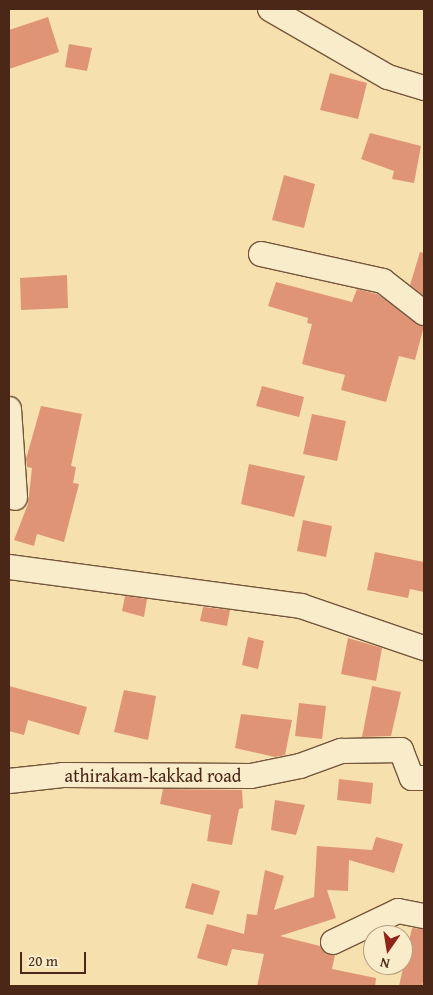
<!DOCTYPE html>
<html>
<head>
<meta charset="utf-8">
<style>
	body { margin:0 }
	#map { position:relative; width:433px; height:995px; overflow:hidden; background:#f6e1ae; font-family:"Gentium Book Plus",serif }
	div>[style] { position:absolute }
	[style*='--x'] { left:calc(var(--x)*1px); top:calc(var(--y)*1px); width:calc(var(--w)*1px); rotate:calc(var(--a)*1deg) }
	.building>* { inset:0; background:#df9575 }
	.roads { filter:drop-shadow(1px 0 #75563d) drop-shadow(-1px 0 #75563d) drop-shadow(0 1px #75563d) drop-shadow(0 -1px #75563d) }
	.street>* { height:24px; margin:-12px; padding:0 12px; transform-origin:12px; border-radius:12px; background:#f9ecca }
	span { translate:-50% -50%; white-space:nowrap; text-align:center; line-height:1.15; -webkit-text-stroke:4.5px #f9ecca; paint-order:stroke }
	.street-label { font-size:18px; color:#4a2717 }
	.frame { position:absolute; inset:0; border:10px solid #4a2717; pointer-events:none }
	.north { position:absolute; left:363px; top:925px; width:50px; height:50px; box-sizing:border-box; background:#f9ecca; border:1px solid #b39d82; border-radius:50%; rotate:193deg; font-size:14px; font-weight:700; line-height:20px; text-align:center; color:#4a2717 }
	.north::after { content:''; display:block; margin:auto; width:18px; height:22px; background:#8f2418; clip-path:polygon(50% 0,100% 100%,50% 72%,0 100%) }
	.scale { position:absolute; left:20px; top:952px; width:66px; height:22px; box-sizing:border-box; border:2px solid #4a2717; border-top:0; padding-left:6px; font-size:15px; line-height:18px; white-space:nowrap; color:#4a2717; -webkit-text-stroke:4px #f9ecca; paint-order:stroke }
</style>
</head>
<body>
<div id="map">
	<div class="building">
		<i style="clip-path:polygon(48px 17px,59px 52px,9px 69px,9px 30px)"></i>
		<i style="clip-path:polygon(69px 44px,92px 48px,87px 71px,65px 67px)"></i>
		<i style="clip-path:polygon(330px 73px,367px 83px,358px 119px,320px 110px)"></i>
		<i style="clip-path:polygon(370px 133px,421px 146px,414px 183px,392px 179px,394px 171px,361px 159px)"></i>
		<i style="clip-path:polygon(284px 175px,315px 184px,304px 228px,272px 220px)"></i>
		<i style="clip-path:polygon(420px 252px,424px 253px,424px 296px,410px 285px)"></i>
		<i style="clip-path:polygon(67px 275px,68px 308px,21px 310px,20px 278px)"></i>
		<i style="clip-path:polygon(276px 282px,352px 302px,357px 289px,377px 294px,424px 326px,415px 360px,399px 356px,386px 402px,341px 390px,345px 375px,302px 364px,312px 324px,307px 323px,308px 318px,268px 306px)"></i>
		<i style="clip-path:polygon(262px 386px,304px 397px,299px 417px,256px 406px)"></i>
		<i style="clip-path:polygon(41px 406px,82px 414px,71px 466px,76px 467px,73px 483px,79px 484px,64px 542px,37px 534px,34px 546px,14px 540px,28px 504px,32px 468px,27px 467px,26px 459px)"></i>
		<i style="clip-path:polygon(312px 414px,346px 421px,337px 461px,303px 454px)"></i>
		<i style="clip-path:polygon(249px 464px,305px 476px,294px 517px,241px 504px)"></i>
		<i style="clip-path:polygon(303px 520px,332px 526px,326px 557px,297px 551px)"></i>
		<i style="clip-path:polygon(375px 552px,424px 562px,424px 592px,410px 589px,408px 598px,367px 590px)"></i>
		<i style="clip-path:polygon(125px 596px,147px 599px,144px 617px,122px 611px)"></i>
		<i style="clip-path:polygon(203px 607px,230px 610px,227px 626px,200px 621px)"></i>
		<i style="clip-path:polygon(248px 637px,264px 641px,258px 669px,242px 665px)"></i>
		<i style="clip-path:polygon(348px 638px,382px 648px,376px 681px,341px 674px)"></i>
		<i style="clip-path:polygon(9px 686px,87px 707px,79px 735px,28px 720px,24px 735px,9px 731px)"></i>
		<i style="clip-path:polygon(372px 686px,401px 692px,391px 736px,362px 737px)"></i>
		<i style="clip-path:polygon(124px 690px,156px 696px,148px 740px,114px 732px)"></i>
		<i style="clip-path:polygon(299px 703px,326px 706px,322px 739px,295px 736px)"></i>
		<i style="clip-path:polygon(241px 714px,292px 720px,285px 755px,275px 757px,235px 748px)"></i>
		<i style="clip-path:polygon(339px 779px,373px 783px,371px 804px,337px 800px)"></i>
		<i style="clip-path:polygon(163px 789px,242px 790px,243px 808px,239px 809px,232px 845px,207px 841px,211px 815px,160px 804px)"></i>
		<i style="clip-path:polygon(275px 800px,305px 805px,296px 835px,271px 830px)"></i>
		<i style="clip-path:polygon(376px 837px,403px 844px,394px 873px,349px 860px,348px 891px,327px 890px,336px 918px,280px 936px,320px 946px,326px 954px,335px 955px,332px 969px,376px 978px,375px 986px,257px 986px,264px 954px,232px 949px,227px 966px,197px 958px,207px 924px,244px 934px,247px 914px,257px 915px,265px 870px,284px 876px,274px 910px,314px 897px,317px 846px,372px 850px)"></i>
		<i style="clip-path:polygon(192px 883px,220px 891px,213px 915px,185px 908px)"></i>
		<i style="clip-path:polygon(412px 928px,424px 929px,424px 977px,422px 986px,399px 986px)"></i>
	</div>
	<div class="roads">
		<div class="street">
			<i style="--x:270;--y:9;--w:136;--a:30"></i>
			<i style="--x:388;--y:77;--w:38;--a:17"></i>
			<i style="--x:261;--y:254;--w:125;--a:12.5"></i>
			<i style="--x:383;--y:281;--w:52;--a:38"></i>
			<i style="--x:9;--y:409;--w:89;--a:86.1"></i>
			<i style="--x:9;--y:567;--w:295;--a:7.6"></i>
			<i style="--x:301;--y:606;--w:130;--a:18.9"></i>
			<i style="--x:9;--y:781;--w:54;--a:-6.3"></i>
			<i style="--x:63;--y:775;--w:188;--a:0.3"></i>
			<i style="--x:251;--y:776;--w:50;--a:-11.5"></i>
			<i style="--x:300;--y:766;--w:44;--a:-20.1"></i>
			<i style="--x:341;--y:751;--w:60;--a:-1"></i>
			<i style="--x:401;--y:750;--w:30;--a:69"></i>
			<i style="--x:412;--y:778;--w:12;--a:0"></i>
			<i style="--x:333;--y:942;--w:72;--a:-25.5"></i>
			<i style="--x:398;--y:911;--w:26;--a:11"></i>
		</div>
	</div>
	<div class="street-label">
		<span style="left:153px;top:776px">athirakam-kakkad road</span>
	</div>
	<div class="frame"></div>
	<div class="north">N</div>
	<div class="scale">20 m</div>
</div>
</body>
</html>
